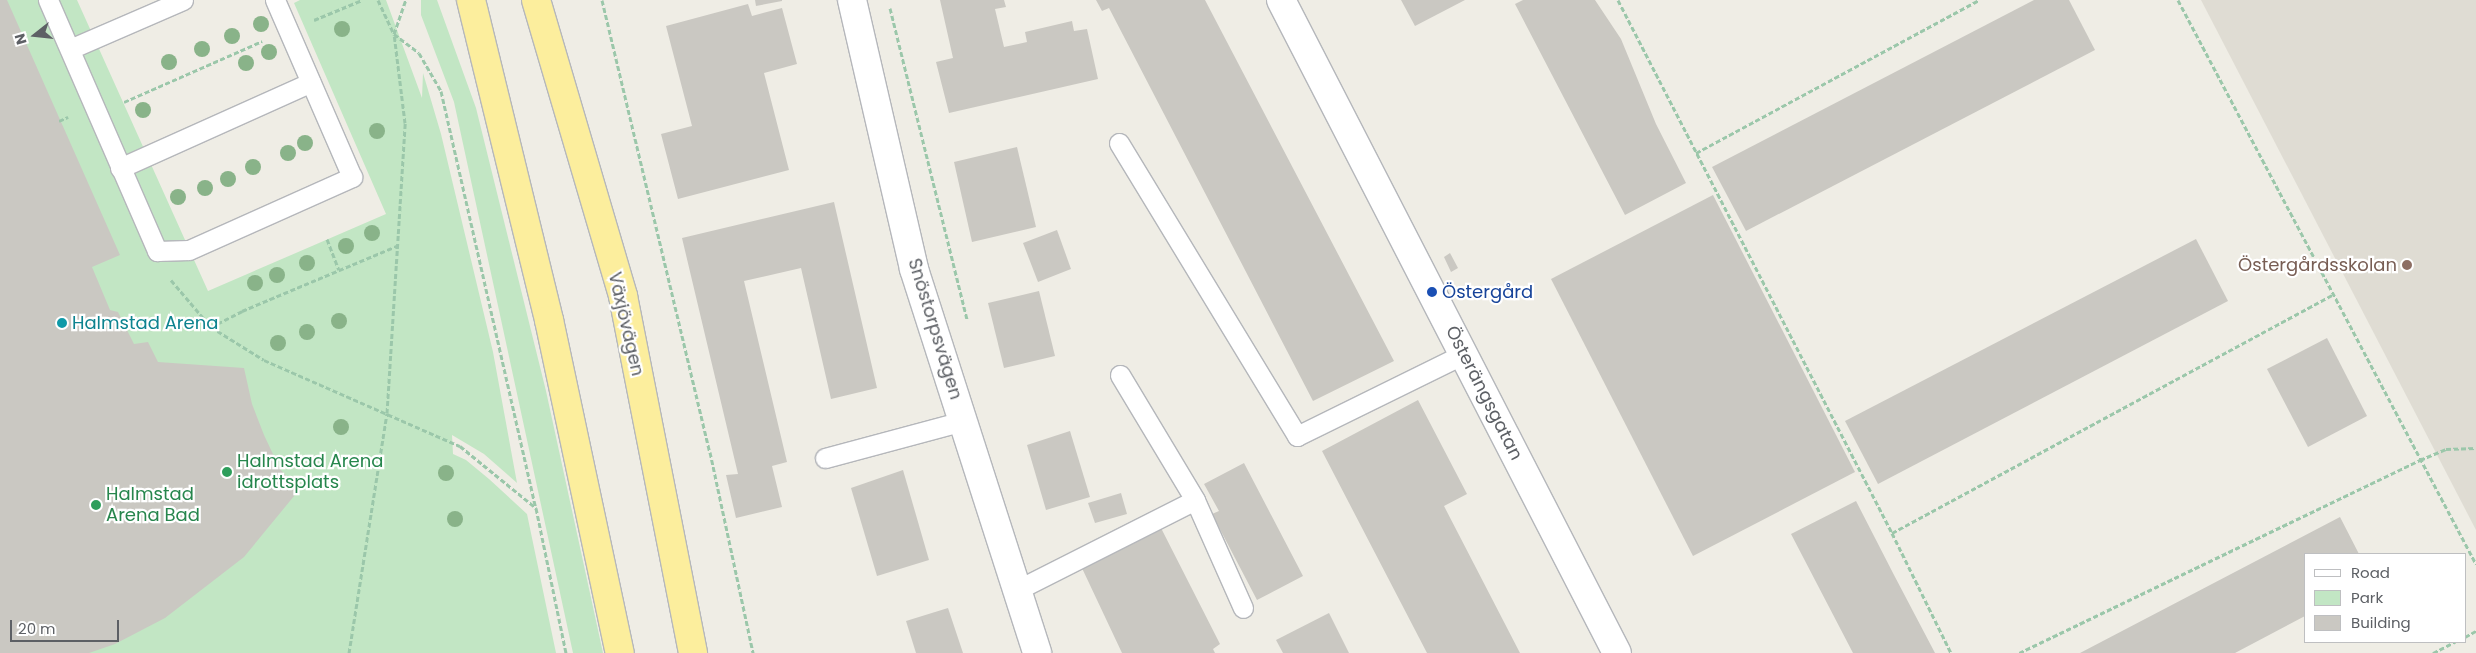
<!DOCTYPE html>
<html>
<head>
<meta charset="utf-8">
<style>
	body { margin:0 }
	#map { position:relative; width:2476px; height:653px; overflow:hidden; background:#efede5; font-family:Poppins,sans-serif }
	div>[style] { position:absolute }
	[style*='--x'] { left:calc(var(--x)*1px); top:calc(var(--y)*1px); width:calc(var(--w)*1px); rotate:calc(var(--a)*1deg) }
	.education>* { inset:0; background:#dfdcd3 }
	.green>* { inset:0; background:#c2e6c4 }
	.building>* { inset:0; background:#cac8c2 }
	.path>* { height:3px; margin-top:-1.5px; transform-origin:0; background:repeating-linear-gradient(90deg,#9bc7aa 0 5px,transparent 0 7.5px) }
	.roads { filter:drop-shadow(1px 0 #b5b7bb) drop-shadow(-1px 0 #b5b7bb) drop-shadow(0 1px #b5b7bb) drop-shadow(0 -1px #b5b7bb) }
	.service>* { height:19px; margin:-9.5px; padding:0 9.5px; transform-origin:9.5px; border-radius:9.5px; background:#fff }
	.minor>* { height:28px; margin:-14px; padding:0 14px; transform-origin:14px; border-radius:14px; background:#fff }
	.trunk>* { height:28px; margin:-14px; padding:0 14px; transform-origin:14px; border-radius:14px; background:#fcee9d }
	.trees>* { width:16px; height:16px; margin:-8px; border-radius:50%; background:#89b389 }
	.dots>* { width:14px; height:14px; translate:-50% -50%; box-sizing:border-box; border:2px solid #fff; border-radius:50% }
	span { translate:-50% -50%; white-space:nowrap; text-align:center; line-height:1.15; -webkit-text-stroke:4.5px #fff; paint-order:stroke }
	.education-label { font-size:18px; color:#785e54 }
	.right { translate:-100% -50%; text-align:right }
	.transit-label { font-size:18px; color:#164399 }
	.left { translate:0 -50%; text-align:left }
	.culture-label { font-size:18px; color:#0d838f }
	.street-label { font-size:18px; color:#5d6065 }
	.leisure-label { font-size:18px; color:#27864d }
	.legend { position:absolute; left:2304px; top:553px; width:162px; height:90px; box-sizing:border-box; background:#fff; border:1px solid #bebfc1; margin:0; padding:6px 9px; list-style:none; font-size:15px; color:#5d6065 }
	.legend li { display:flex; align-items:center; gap:10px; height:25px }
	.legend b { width:25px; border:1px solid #bebfc1 }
	.north { position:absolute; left:10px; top:10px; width:50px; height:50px; -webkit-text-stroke:4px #fff; paint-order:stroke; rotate:254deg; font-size:14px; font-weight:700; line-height:20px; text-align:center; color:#5d6065 }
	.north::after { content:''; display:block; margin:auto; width:18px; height:22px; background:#5d6065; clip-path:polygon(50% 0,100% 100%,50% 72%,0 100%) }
	.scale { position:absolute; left:10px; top:620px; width:109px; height:22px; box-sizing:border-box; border:2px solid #5d6065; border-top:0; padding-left:6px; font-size:15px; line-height:18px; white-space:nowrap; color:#5d6065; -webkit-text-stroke:4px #fff; paint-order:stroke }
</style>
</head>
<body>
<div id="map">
	<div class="education">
		<i style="clip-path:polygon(2201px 0,2476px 0,2476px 530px)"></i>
	</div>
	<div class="green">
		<i style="clip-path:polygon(0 0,77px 0,208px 291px,386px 214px,294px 3px,300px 0,386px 0,422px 98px,423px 73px,441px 134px,493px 352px,517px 483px,484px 454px,452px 435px,453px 454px,466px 460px,489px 479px,527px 514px,556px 653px,0 653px)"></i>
		<i style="clip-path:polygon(421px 0,437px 0,476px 108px,546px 391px,603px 653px,573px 653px,454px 102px,421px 15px)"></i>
	</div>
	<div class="building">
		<i style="clip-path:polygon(0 0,7px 0,120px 255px,92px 267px,110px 310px,118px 312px,134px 344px,148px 342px,158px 362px,244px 368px,252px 404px,264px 435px,280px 469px,299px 490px,244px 557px,165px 618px,115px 644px,89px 653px,0 653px)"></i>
		<i style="clip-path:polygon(755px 0,782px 0,782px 1px,756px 6px)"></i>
		<i style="clip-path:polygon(940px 0,1004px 0,1006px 7px,995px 9px,1004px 47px,1027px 42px,1025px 32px,1072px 21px,1074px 31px,1087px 29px,1098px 79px,949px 113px,936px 62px,953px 58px)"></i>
		<i style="clip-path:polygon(1096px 0,1205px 0,1394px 361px,1313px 401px,1109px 8px,1102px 11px)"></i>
		<i style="clip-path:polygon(1401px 0,1465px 0,1415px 26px)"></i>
		<i style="clip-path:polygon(1523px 0,1595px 0,1621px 39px,1656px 124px,1686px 183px,1625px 215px,1515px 4px)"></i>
		<i style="clip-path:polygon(2034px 0,2069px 0,2095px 50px,1746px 231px,1712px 167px)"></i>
		<i style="clip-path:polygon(748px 4px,752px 16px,782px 8px,797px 64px,764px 73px,789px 170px,678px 199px,661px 134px,692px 126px,666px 26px)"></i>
		<i style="clip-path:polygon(1017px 147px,1036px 227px,972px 242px,954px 162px)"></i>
		<i style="clip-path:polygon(1713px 195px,1855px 472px,1693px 556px,1551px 279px)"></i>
		<i style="clip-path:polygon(834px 202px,877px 388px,831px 399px,801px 268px,744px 281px,787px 462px,772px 466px,782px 507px,736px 518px,726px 475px,738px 474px,682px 238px)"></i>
		<i style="clip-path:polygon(1057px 230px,1071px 269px,1038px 282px,1023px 243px)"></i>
		<i style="clip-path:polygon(2196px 239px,2228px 301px,1878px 484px,1845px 421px)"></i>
		<i style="clip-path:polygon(1450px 253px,1458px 268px,1451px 272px,1444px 257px)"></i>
		<i style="clip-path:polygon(1039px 291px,1055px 356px,1004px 368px,988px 303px)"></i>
		<i style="clip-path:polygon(2327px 338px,2367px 416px,2308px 447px,2267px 369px)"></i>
		<i style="clip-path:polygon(1418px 400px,1467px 494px,1444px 506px,1520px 653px,1427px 653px,1322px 451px)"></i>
		<i style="clip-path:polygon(1070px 431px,1090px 497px,1046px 510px,1027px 445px)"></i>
		<i style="clip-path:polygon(1244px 463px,1303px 576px,1257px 600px,1212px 514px,1219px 511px,1204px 484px)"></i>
		<i style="clip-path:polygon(903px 470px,929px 560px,877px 576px,851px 488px)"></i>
		<i style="clip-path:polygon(1121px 493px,1127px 514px,1095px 523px,1088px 503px)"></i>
		<i style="clip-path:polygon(1856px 501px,1894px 575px,1935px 653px,1853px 653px,1791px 534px)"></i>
		<i style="clip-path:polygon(2340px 517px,2359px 554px,2305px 554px,2305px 616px,2235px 653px,2080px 653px)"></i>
		<i style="clip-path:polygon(1161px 528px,1220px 644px,1213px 649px,1215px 653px,1122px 653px,1081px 566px)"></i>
		<i style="clip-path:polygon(948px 608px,963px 653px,916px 653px,906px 621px)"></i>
		<i style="clip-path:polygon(1329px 613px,1349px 653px,1283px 653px,1276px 640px)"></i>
	</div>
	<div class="path">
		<i style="--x:378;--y:0;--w:38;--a:65"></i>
		<i style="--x:394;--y:34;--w:31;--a:37"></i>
		<i style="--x:419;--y:53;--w:44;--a:59.9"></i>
		<i style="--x:441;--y:91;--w:428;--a:77.2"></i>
		<i style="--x:536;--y:508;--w:148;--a:78.3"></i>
		<i style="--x:602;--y:0;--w:465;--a:76.6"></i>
		<i style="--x:710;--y:452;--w:206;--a:77.9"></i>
		<i style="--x:1618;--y:0;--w:599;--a:62.79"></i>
		<i style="--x:1892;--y:533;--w:134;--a:63.8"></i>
		<i style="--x:2178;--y:0;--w:638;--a:62.15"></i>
		<i style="--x:890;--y:8;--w:321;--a:76.1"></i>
		<i style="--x:314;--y:20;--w:52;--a:-22.6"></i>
		<i style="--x:124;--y:102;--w:151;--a:-23.8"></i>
		<i style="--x:59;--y:121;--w:10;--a:-24"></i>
		<i style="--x:1696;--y:153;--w:322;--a:-28.4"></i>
		<i style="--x:327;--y:239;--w:33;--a:69"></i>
		<i style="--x:171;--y:280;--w:62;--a:49.6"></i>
		<i style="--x:211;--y:327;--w:62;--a:31.9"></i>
		<i style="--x:264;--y:360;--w:214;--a:23.7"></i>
		<i style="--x:460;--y:446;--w:98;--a:39.2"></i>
		<i style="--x:211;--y:327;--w:35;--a:-27"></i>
		<i style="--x:242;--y:311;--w:168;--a:-22.8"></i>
		<i style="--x:1892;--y:533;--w:502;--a:-28.4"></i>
		<i style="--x:2465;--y:637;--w:13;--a:-29"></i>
		<i style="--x:349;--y:653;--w:243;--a:-81"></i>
		<i style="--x:387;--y:413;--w:291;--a:-86.4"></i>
		<i style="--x:405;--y:123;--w:90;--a:-97"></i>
		<i style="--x:394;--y:34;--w:36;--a:-71"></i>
		<i style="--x:2019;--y:653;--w:445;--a:-25.7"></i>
		<i style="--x:2420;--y:460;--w:28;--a:-23"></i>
		<i style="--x:2446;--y:449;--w:30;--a:-2"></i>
		<i style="--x:2433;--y:653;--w:25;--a:-27"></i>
	</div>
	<div class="roads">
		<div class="service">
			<i style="--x:48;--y:0;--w:274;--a:66.5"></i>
			<i style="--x:157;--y:251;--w:32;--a:-2"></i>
			<i style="--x:189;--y:250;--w:179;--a:-24.1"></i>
			<i style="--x:352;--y:177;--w:193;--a:-113.5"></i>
			<i style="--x:70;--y:49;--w:123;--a:-23.4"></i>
			<i style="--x:1119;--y:143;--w:343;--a:58.7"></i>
			<i style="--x:1297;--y:436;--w:186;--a:-26.2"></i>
			<i style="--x:120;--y:168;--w:209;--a:-24.2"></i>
			<i style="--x:1120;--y:375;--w:146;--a:59"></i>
			<i style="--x:825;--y:458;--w:143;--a:-15"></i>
			<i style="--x:1017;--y:590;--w:199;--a:-26.8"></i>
			<i style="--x:1195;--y:500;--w:118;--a:66"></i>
		</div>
		<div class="minor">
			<i style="--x:852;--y:0;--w:276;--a:77"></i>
			<i style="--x:914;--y:269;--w:403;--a:72.2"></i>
			<i style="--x:1281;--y:0;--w:734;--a:62.77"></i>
		</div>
		<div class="trunk">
			<i style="--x:471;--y:0;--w:329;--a:76.3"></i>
			<i style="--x:549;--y:320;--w:340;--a:78"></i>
			<i style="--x:536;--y:0;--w:309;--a:73.6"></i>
			<i style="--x:623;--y:296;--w:364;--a:78.9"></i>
		</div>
	</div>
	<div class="trees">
		<i style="left:261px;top:24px"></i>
		<i style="left:342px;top:29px"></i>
		<i style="left:232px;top:36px"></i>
		<i style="left:202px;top:49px"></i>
		<i style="left:269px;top:52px"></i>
		<i style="left:169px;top:62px"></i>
		<i style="left:246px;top:63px"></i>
		<i style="left:143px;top:110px"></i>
		<i style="left:377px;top:131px"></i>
		<i style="left:305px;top:143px"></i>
		<i style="left:288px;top:153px"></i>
		<i style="left:253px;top:167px"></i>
		<i style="left:228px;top:179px"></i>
		<i style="left:205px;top:188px"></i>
		<i style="left:178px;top:197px"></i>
		<i style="left:372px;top:233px"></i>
		<i style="left:346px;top:246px"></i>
		<i style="left:307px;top:263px"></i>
		<i style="left:277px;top:275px"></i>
		<i style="left:255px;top:283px"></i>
		<i style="left:339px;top:321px"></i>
		<i style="left:307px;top:332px"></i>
		<i style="left:278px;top:343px"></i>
		<i style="left:341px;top:427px"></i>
		<i style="left:446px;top:473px"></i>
		<i style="left:455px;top:519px"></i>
	</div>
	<div class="dots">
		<i style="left:2407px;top:265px;background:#8d6e63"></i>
		<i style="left:1432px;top:292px;background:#1a4fb4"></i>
		<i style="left:62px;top:323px;background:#0f9aa8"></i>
		<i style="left:227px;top:472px;background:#2e9e5b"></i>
		<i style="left:96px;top:505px;background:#2e9e5b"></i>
	</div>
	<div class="education-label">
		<span class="right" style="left:2397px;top:265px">Östergårdsskolan</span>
	</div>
	<div class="transit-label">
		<span class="left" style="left:1442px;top:292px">Östergård</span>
	</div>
	<div class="culture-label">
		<span class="left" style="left:72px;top:323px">Halmstad Arena</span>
	</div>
	<div class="street-label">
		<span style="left:626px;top:324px;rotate:77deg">Växjövägen</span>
		<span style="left:935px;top:329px;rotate:73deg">Snöstorpsvägen</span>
		<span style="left:1484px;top:393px;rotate:63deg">Österängsgatan</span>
	</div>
	<div class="leisure-label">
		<span class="left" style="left:237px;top:472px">Halmstad Arena<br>idrottsplats</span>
		<span class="left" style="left:106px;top:505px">Halmstad<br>Arena Bad</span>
	</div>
	<ul class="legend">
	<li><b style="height:6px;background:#fff"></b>Road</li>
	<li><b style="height:14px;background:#c2e6c4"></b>Park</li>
	<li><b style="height:14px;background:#cac8c2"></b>Building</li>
	</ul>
	<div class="north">N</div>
	<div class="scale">20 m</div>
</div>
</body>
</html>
